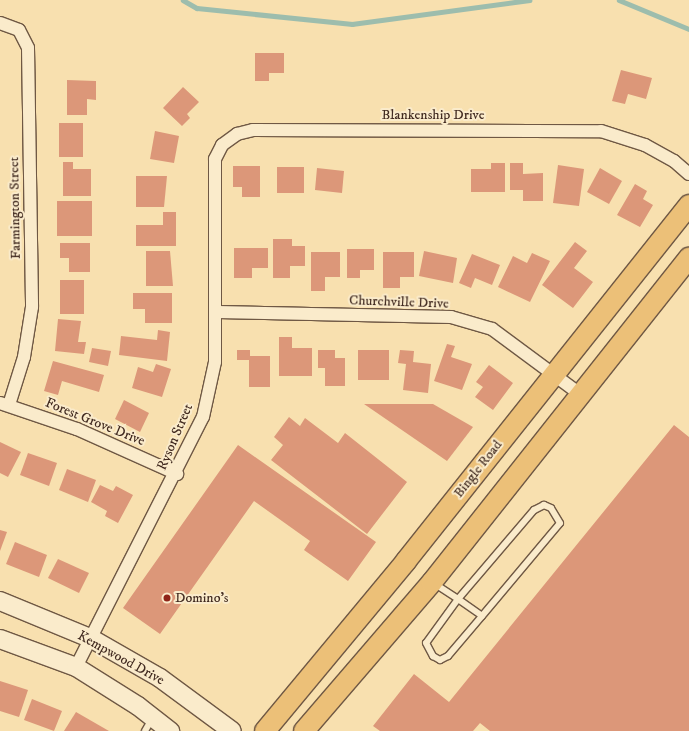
<!DOCTYPE html>
<html>
<head>
<meta charset="utf-8">
<style>
	body { margin:0 }
	#map { position:relative; width:689px; height:731px; overflow:hidden; background:#f8e0af; font-family:"IM FELL DW Pica",serif }
	div>[style] { position:absolute }
	[style*='--x'] { left:calc(var(--x)*1px); top:calc(var(--y)*1px); width:calc(var(--w)*1px); rotate:calc(var(--a)*1deg) }
	.stream>* { height:4.5px; margin:-2.25px; padding:0 2.25px; transform-origin:2.25px; border-radius:2.25px; background:#9dbdad }
	.building>* { inset:0; background:#dc9779 }
	.roads { filter:drop-shadow(1px 0 #6f5844) drop-shadow(-1px 0 #6f5844) drop-shadow(0 1px #6f5844) drop-shadow(0 -1px #6f5844) }
	.service>* { height:6px; margin:-3px; padding:0 3px; transform-origin:3px; border-radius:3px; background:#faebcb }
	.minor>* { height:12px; margin:-6px; padding:0 6px; transform-origin:6px; border-radius:6px; background:#faebcb }
	.secondary>* { height:18px; margin:-9px; padding:0 9px; transform-origin:9px; border-radius:9px; background:#faebcb }
	.primary>* { height:20px; margin:-10px; padding:0 10px; transform-origin:10px; border-radius:10px; background:#ecc078 }
	.dots>* { width:11px; height:11px; translate:-50% -50%; box-sizing:border-box; border:2px solid #faebcb; border-radius:50% }
	span { translate:-50% -50%; white-space:nowrap; text-align:center; line-height:1.15; -webkit-text-stroke:4px #faebcb; paint-order:stroke }
	.street-label { font-size:14px; color:#412a20 }
	.poi-label { font-size:14px; color:#412a20 }
	.left { translate:0 -50%; text-align:left }
</style>
</head>
<body>
<div id="map">
	<div class="stream">
		<i style="--x:183;--y:0;--w:16;--a:30"></i>
		<i style="--x:197;--y:8;--w:156;--a:5.9"></i>
		<i style="--x:352;--y:24;--w:179;--a:-7.7"></i>
		<i style="--x:619;--y:0;--w:76;--a:22.5"></i>
	</div>
	<div class="building">
		<i style="clip-path:polygon(255px 53px,284px 53px,284px 73px,269px 73px,269px 81px,255px 81px)"></i>
		<i style="clip-path:polygon(621px 70px,652px 78px,646px 99px,628px 94px,625px 104px,612px 101px)"></i>
		<i style="clip-path:polygon(67px 80px,96px 81px,96px 100px,87px 99px,87px 115px,67px 115px)"></i>
		<i style="clip-path:polygon(183px 87px,199px 102px,187px 114px,190px 118px,182px 126px,163px 108px)"></i>
		<i style="clip-path:polygon(59px 123px,83px 123px,83px 157px,59px 157px)"></i>
		<i style="clip-path:polygon(155px 131px,179px 136px,174px 163px,150px 159px)"></i>
		<i style="clip-path:polygon(63px 162px,73px 162px,73px 169px,91px 169px,91px 196px,63px 196px)"></i>
		<i style="clip-path:polygon(491px 163px,505px 163px,505px 192px,471px 192px,471px 169px,491px 169px)"></i>
		<i style="clip-path:polygon(510px 163px,523px 163px,523px 174px,543px 173px,543px 201px,523px 201px,523px 190px,510px 190px)"></i>
		<i style="clip-path:polygon(558px 165px,584px 169px,579px 206px,553px 203px)"></i>
		<i style="clip-path:polygon(233px 166px,260px 166px,260px 197px,242px 197px,242px 187px,233px 187px)"></i>
		<i style="clip-path:polygon(277px 167px,304px 167px,304px 193px,277px 193px)"></i>
		<i style="clip-path:polygon(317px 168px,344px 171px,342px 193px,315px 190px)"></i>
		<i style="clip-path:polygon(600px 168px,622px 181px,609px 204px,587px 192px)"></i>
		<i style="clip-path:polygon(136px 176px,167px 176px,164px 207px,136px 207px)"></i>
		<i style="clip-path:polygon(635px 184px,647px 191px,643px 199px,653px 205px,640px 227px,617px 215px)"></i>
		<i style="clip-path:polygon(57px 201px,92px 201px,92px 236px,57px 236px)"></i>
		<i style="clip-path:polygon(163px 212px,176px 212px,176px 246px,136px 246px,136px 225px,163px 225px)"></i>
		<i style="clip-path:polygon(273px 239px,292px 239px,292px 246px,305px 246px,305px 266px,290px 266px,290px 278px,273px 278px)"></i>
		<i style="clip-path:polygon(575px 242px,587px 251px,574px 268px,593px 282px,573px 308px,542px 285px)"></i>
		<i style="clip-path:polygon(60px 243px,90px 243px,90px 272px,69px 272px,69px 258px,60px 258px)"></i>
		<i style="clip-path:polygon(234px 248px,268px 248px,268px 268px,252px 268px,252px 278px,234px 278px)"></i>
		<i style="clip-path:polygon(347px 249px,374px 249px,374px 270px,360px 270px,360px 278px,347px 278px)"></i>
		<i style="clip-path:polygon(146px 251px,170px 251px,173px 286px,146px 286px)"></i>
		<i style="clip-path:polygon(424px 251px,457px 258px,453px 283px,419px 276px)"></i>
		<i style="clip-path:polygon(311px 252px,340px 252px,340px 277px,325px 277px,325px 291px,311px 291px)"></i>
		<i style="clip-path:polygon(383px 252px,414px 252px,414px 277px,400px 277px,400px 288px,383px 288px)"></i>
		<i style="clip-path:polygon(532px 253px,550px 261px,530px 302px,498px 287px,513px 256px,527px 263px)"></i>
		<i style="clip-path:polygon(472px 254px,500px 265px,492px 285px,475px 278px,471px 288px,459px 283px)"></i>
		<i style="clip-path:polygon(60px 280px,84px 280px,84px 314px,60px 314px)"></i>
		<i style="clip-path:polygon(133px 293px,172px 293px,172px 323px,145px 323px,145px 309px,133px 309px)"></i>
		<i style="clip-path:polygon(58px 319px,81px 321px,78px 342px,86px 342px,84px 354px,55px 351px)"></i>
		<i style="clip-path:polygon(158px 330px,170px 332px,167px 361px,119px 355px,121px 336px,157px 340px)"></i>
		<i style="clip-path:polygon(279px 337px,292px 337px,292px 348px,312px 348px,312px 376px,279px 376px)"></i>
		<i style="clip-path:polygon(447px 344px,455px 346px,451px 357px,472px 364px,462px 390px,434px 381px)"></i>
		<i style="clip-path:polygon(92px 348px,111px 351px,108px 366px,89px 362px)"></i>
		<i style="clip-path:polygon(237px 350px,250px 350px,250px 356px,270px 356px,270px 387px,249px 387px,249px 360px,237px 360px)"></i>
		<i style="clip-path:polygon(318px 350px,335px 350px,335px 358px,345px 358px,345px 386px,325px 386px,325px 368px,318px 368px)"></i>
		<i style="clip-path:polygon(358px 350px,389px 350px,389px 380px,358px 380px)"></i>
		<i style="clip-path:polygon(400px 350px,414px 351px,413px 362px,431px 364px,428px 393px,403px 390px,406px 364px,398px 363px)"></i>
		<i style="clip-path:polygon(53px 361px,104px 375px,99px 392px,62px 381px,58px 395px,44px 391px)"></i>
		<i style="clip-path:polygon(156px 364px,171px 369px,162px 397px,132px 388px,138px 367px,153px 372px)"></i>
		<i style="clip-path:polygon(489px 365px,513px 383px,493px 410px,475px 397px,483px 387px,476px 382px)"></i>
		<i style="clip-path:polygon(124px 400px,149px 413px,140px 432px,115px 419px)"></i>
		<i style="clip-path:polygon(364px 404px,433px 404px,473px 427px,447px 461px)"></i>
		<i style="clip-path:polygon(289px 417px,300px 426px,305px 418px,338px 443px,345px 433px,407px 482px,367px 534px,271px 460px,283px 445px,274px 437px)"></i>
		<i style="clip-path:polygon(674px 425px,689px 437px,689px 731px,490px 731px,480px 723px,473px 731px,380px 731px,373px 726px,414px 674px,449px 702px)"></i>
		<i style="clip-path:polygon(0 442px,21px 452px,8px 477px,0 473px)"></i>
		<i style="clip-path:polygon(238px 445px,376px 542px,348px 581px,304px 550px,310px 541px,254px 501px,160px 634px,123px 608px)"></i>
		<i style="clip-path:polygon(28px 453px,57px 463px,49px 486px,20px 475px)"></i>
		<i style="clip-path:polygon(67px 469px,96px 480px,88px 502px,59px 490px)"></i>
		<i style="clip-path:polygon(100px 485px,113px 491px,116px 486px,133px 495px,118px 523px,105px 516px,107px 511px,91px 502px)"></i>
		<i style="clip-path:polygon(0 530px,7px 532px,0 551px)"></i>
		<i style="clip-path:polygon(15px 542px,47px 555px,39px 577px,6px 564px)"></i>
		<i style="clip-path:polygon(58px 559px,89px 573px,79px 593px,48px 578px)"></i>
		<i style="clip-path:polygon(0 681px,28px 690px,19px 717px,0 711px)"></i>
		<i style="clip-path:polygon(32px 699px,62px 711px,54px 731px,24px 720px)"></i>
		<i style="clip-path:polygon(76px 712px,109px 731px,64px 731px)"></i>
	</div>
	<div class="roads">
		<div class="service">
			<i style="--x:435;--y:584;--w:27;--a:33"></i>
			<i style="--x:458;--y:599;--w:54;--a:126"></i>
			<i style="--x:426;--y:643;--w:15;--a:62"></i>
			<i style="--x:433;--y:656;--w:8;--a:30"></i>
			<i style="--x:440;--y:660;--w:9;--a:-27"></i>
			<i style="--x:448;--y:656;--w:52;--a:-49.6"></i>
			<i style="--x:482;--y:616;--w:121;--a:-50"></i>
			<i style="--x:560;--y:523;--w:17;--a:-121"></i>
			<i style="--x:551;--y:508;--w:8;--a:-157"></i>
			<i style="--x:544;--y:505;--w:11;--a:153"></i>
			<i style="--x:534;--y:510;--w:117;--a:130.5"></i>
			<i style="--x:458;--y:599;--w:29;--a:35"></i>
			<i style="--x:145;--y:731;--w:14;--a:-60"></i>
		</div>
		<div class="minor">
			<i style="--x:0;--y:23;--w:20;--a:20"></i>
			<i style="--x:19;--y:30;--w:20;--a:63"></i>
			<i style="--x:28;--y:48;--w:259;--a:89.1"></i>
			<i style="--x:32;--y:307;--w:51;--a:99.1"></i>
			<i style="--x:24;--y:357;--w:50;--a:107.4"></i>
			<i style="--x:218;--y:312;--w:233;--a:1.2"></i>
			<i style="--x:451;--y:317;--w:43;--a:16.3"></i>
			<i style="--x:492;--y:329;--w:109;--a:36.5"></i>
			<i style="--x:0;--y:403;--w:81;--a:18.7"></i>
			<i style="--x:77;--y:429;--w:110;--a:24.2"></i>
			<i style="--x:76;--y:667;--w:280;--a:-63.1"></i>
			<i style="--x:203;--y:417;--w:56;--a:-77.7"></i>
			<i style="--x:215;--y:362;--w:203;--a:-90"></i>
			<i style="--x:215;--y:159;--w:16;--a:-63"></i>
			<i style="--x:222;--y:145;--w:19;--a:-36"></i>
			<i style="--x:237;--y:134;--w:16;--a:-14"></i>
			<i style="--x:253;--y:130;--w:348;--a:0.2"></i>
			<i style="--x:601;--y:131;--w:46;--a:17.7"></i>
			<i style="--x:645;--y:145;--w:33;--a:29"></i>
			<i style="--x:674;--y:161;--w:20;--a:41"></i>
		</div>
		<div class="secondary">
			<i style="--x:0;--y:601;--w:100;--a:22.4"></i>
			<i style="--x:92;--y:639;--w:78;--a:29.8"></i>
			<i style="--x:160;--y:678;--w:89;--a:36.4"></i>
			<i style="--x:0;--y:639;--w:81;--a:20.2"></i>
			<i style="--x:76;--y:667;--w:73;--a:32.2"></i>
			<i style="--x:138;--y:706;--w:41;--a:38"></i>
		</div>
		<div class="primary">
			<i style="--x:265;--y:731;--w:221;--a:-50.3"></i>
			<i style="--x:406;--y:561;--w:455;--a:-51.5"></i>
			<i style="--x:304;--y:731;--w:196;--a:-49.3"></i>
			<i style="--x:432;--y:582;--w:414;--a:-51.6"></i>
		</div>
	</div>
	<div class="dots">
		<i style="left:167px;top:598px;background:#8f2418"></i>
	</div>
	<div class="street-label">
		<span style="left:433px;top:115px">Blankenship Drive</span>
		<span style="left:15px;top:208px;rotate:-91deg">Farmington Street</span>
		<span style="left:399px;top:302px;rotate:2deg">Churchville Drive</span>
		<span style="left:95px;top:422px;rotate:22deg">Forest Grove Drive</span>
		<span style="left:175px;top:437px;rotate:-67deg">Ryson Street</span>
		<span style="left:478px;top:469px;rotate:-52deg">Bingle Road</span>
		<span style="left:121px;top:658px;rotate:29deg">Kempwood Drive</span>
	</div>
	<div class="poi-label">
		<span class="left" style="left:175px;top:598px">Domino's</span>
	</div>
</div>
</body>
</html>
